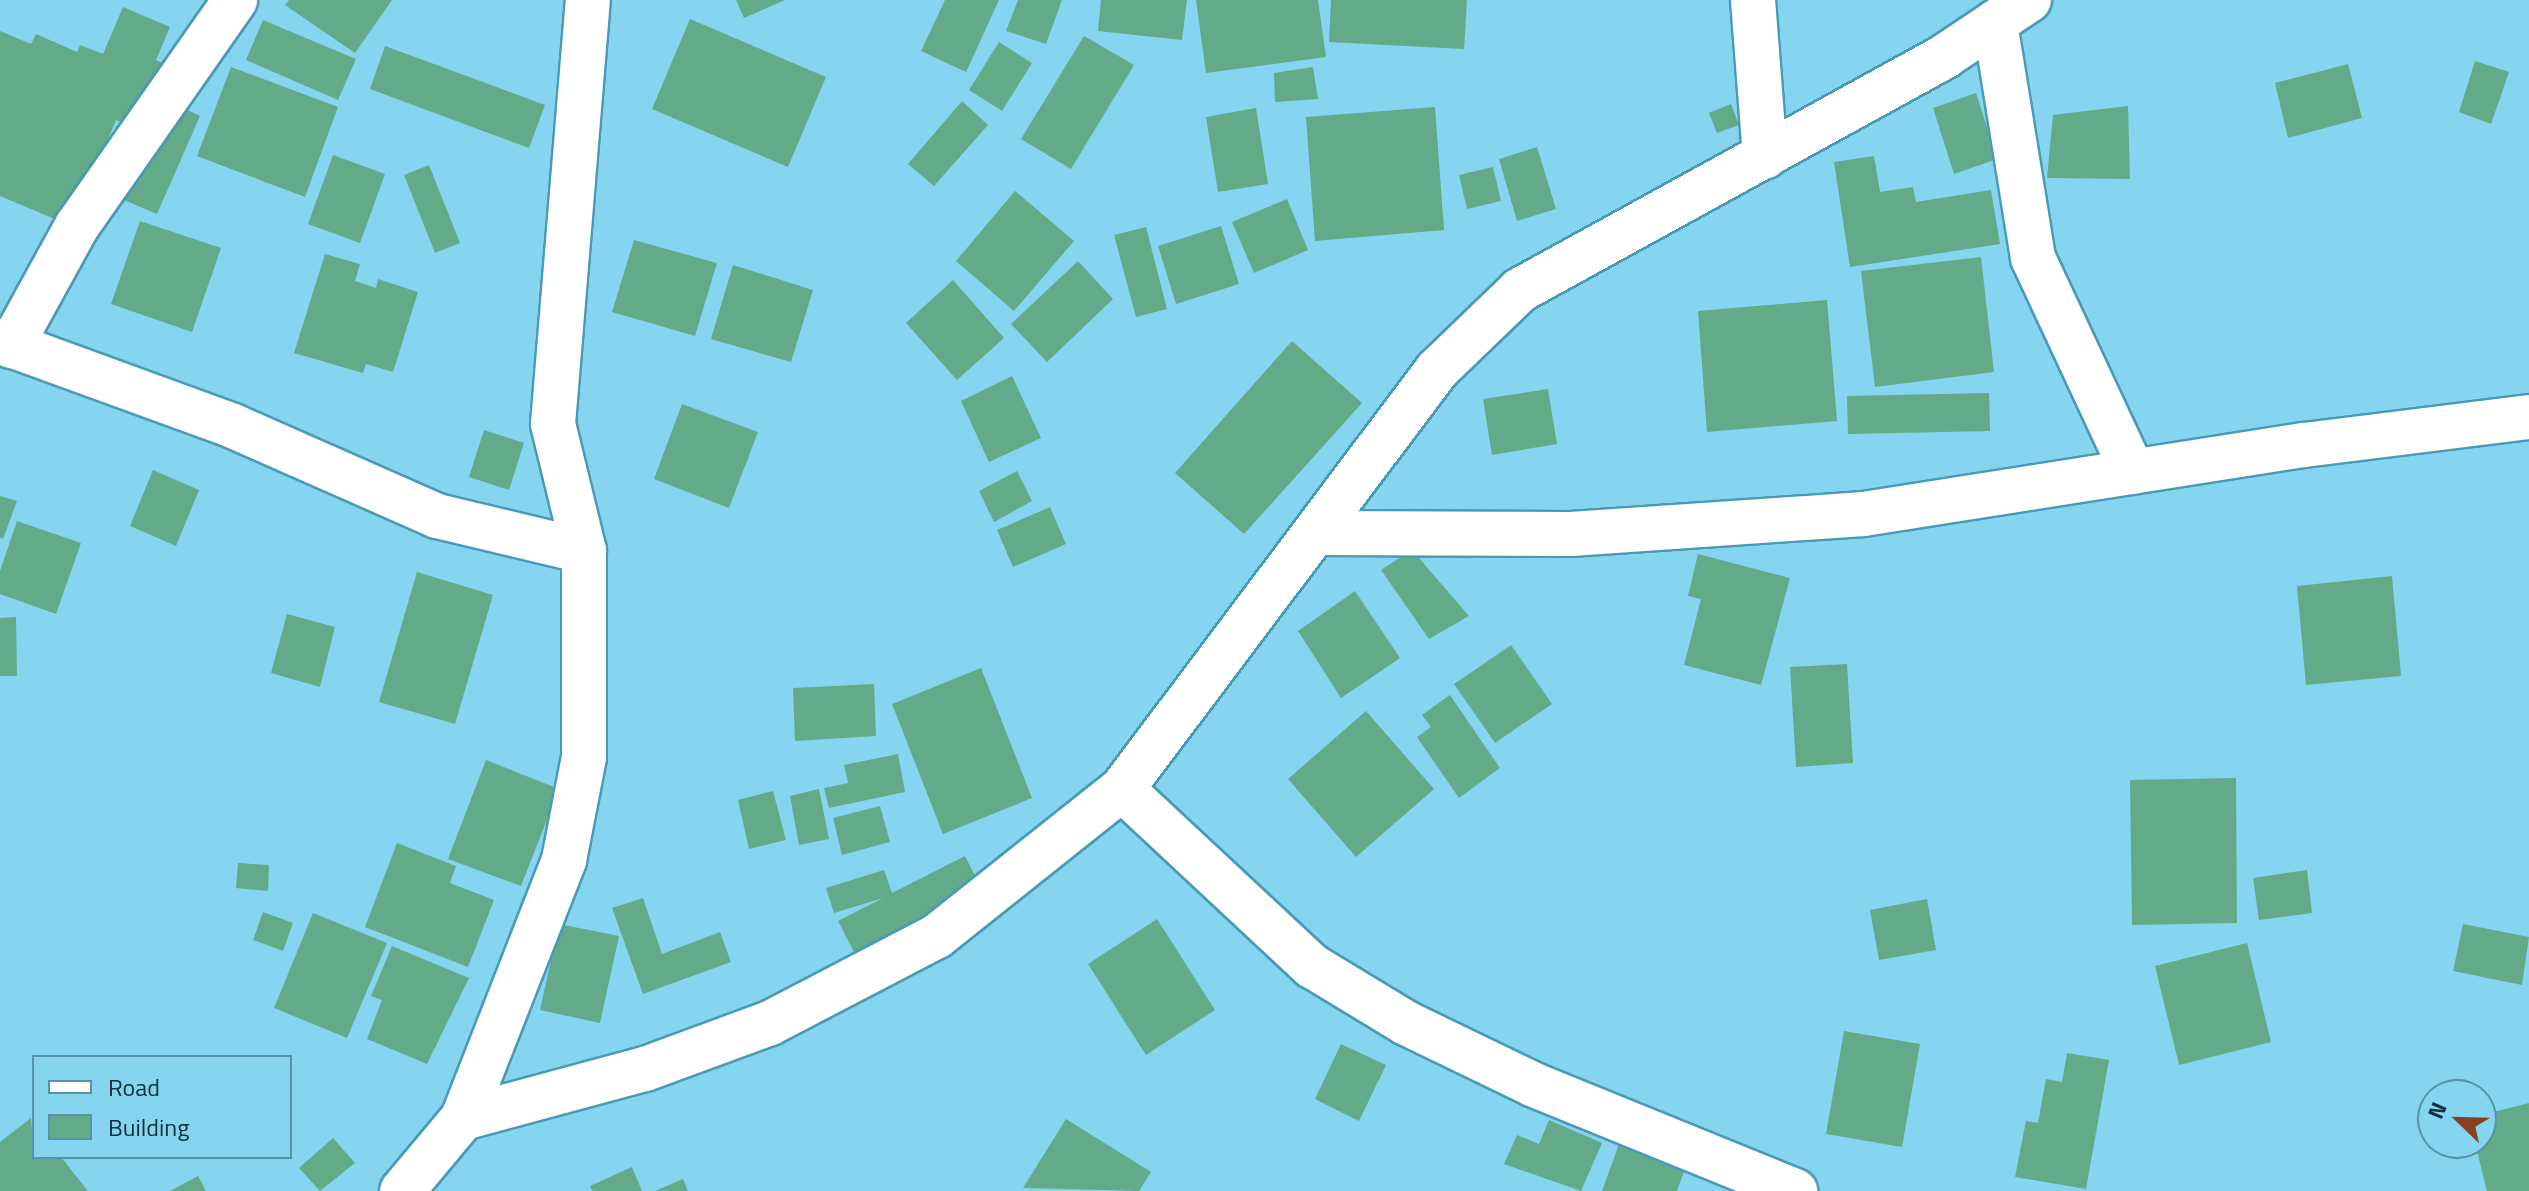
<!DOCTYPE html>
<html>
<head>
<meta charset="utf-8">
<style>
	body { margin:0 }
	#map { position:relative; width:2529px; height:1191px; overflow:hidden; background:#85d5f1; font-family:"Titillium Web",sans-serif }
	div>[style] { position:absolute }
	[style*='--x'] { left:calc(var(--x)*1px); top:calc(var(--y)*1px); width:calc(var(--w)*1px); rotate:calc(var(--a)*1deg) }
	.building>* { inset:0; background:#63aa89 }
	.roads { filter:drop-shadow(2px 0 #499ab4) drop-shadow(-2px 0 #499ab4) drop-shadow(0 2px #499ab4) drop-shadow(0 -2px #499ab4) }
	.minor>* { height:44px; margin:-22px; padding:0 22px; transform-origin:22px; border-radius:22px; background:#fff }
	span { translate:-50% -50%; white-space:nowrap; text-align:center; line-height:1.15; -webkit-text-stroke:6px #85d5f1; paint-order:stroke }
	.legend { position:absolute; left:32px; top:1055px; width:260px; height:104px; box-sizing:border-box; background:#85d5f1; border:2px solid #5593a8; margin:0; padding:10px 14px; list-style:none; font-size:24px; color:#0d303b }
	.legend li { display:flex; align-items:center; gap:16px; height:40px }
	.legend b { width:40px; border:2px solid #5593a8 }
	.north { position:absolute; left:2417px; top:1079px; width:80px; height:80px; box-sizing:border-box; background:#85d5f1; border:2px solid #5593a8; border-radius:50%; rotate:293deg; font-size:22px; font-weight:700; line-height:32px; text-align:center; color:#0d303b }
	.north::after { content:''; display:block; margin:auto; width:28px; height:36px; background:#884020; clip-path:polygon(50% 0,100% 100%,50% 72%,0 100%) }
</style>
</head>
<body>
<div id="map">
	<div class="building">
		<i style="clip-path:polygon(289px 0,392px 0,355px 53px,285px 5px)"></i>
		<i style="clip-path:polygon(736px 0,785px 0,744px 18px)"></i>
		<i style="clip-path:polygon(945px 0,999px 0,966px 72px,921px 51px)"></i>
		<i style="clip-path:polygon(1018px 0,1062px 0,1046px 44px,1006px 31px)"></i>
		<i style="clip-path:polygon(1101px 0,1187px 0,1182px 40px,1098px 31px)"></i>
		<i style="clip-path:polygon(1196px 0,1318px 0,1326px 57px,1206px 73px)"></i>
		<i style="clip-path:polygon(1331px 0,1467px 0,1464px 49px,1329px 42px)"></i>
		<i style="clip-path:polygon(123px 7px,170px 27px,156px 60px,167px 65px,140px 130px,116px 120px,71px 226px,0 196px,0 31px,31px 44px,36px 34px,77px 52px,80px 45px,103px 54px)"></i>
		<i style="clip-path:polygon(690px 19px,826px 77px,788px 167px,652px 109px)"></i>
		<i style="clip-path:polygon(263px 20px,356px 59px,338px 100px,246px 60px)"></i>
		<i style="clip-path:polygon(1084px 36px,1134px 65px,1071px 169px,1021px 139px)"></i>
		<i style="clip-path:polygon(999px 42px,1032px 63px,1002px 111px,969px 90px)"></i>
		<i style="clip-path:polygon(385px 46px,545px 105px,529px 148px,370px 89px)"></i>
		<i style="clip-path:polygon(2475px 61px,2509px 72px,2491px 124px,2459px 112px)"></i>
		<i style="clip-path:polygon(2348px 64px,2362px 118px,2288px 138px,2275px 83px)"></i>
		<i style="clip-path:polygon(231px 67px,338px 107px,305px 197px,197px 156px)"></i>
		<i style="clip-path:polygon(1313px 67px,1318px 99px,1275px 102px,1274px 73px)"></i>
		<i style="clip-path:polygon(1976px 93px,1997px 159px,1954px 174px,1933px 108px)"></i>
		<i style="clip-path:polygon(167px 100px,200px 116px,157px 214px,124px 200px)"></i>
		<i style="clip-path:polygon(962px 101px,988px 125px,934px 186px,908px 164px)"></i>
		<i style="clip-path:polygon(1731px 104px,1739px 125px,1717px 133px,1709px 113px)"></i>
		<i style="clip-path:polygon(2128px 106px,2130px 179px,2047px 178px,2053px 115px)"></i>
		<i style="clip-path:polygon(1435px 107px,1444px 230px,1315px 241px,1306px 117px)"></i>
		<i style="clip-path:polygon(1256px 108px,1268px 184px,1218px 192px,1206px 117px)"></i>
		<i style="clip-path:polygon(1537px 147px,1556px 209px,1517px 221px,1499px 159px)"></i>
		<i style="clip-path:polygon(333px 155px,385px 174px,360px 243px,308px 224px)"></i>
		<i style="clip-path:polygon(1874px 156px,1880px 192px,1913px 187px,1916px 202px,1991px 190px,2000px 244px,1850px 267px,1834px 162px)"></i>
		<i style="clip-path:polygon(429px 165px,460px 243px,435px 253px,404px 175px)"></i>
		<i style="clip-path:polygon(1493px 167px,1501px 201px,1467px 209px,1459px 175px)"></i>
		<i style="clip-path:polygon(1015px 191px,1074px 241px,1014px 311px,956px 261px)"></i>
		<i style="clip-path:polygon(1287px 199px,1308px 250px,1254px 273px,1232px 222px)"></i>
		<i style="clip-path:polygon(140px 221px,221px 248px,192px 332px,111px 304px)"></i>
		<i style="clip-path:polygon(1221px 226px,1239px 284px,1176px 304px,1158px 246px)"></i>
		<i style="clip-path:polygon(1146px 227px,1167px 309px,1136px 317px,1114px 235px)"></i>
		<i style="clip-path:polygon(634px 240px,717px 263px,695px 336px,612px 312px)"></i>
		<i style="clip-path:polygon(325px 254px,360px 264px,355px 281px,376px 288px,378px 279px,418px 292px,393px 372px,366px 364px,363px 373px,294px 353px)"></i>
		<i style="clip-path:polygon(1981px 257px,1994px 372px,1875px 387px,1861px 271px)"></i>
		<i style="clip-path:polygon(1078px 261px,1113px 299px,1047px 362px,1011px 324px)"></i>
		<i style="clip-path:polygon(733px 265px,813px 290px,791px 362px,711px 339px)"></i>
		<i style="clip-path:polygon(953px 280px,1004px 338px,957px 380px,906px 323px)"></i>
		<i style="clip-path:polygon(1827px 300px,1837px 421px,1707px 432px,1698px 311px)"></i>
		<i style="clip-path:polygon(1292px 341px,1362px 403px,1244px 534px,1175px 473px)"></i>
		<i style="clip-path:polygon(1012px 376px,1041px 438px,989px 462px,961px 401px)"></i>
		<i style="clip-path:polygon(1548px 389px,1557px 444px,1492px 455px,1483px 399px)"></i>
		<i style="clip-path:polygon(1989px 393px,1990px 431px,1848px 434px,1847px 396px)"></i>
		<i style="clip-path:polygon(682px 404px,758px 432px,729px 508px,654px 479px)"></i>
		<i style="clip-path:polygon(484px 430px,524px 443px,509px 490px,469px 477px)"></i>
		<i style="clip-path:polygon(153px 470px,199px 490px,176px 546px,130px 526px)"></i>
		<i style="clip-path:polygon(1017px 471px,1032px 501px,994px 522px,979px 491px)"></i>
		<i style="clip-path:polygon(0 496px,17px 501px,3px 539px,0 538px)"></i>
		<i style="clip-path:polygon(1050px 507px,1066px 544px,1013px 567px,997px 530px)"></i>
		<i style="clip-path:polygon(17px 521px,81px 543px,56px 614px,0 594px,0 571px)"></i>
		<i style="clip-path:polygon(1412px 550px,1469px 616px,1429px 639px,1381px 570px)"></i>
		<i style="clip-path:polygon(1698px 554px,1790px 578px,1761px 685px,1684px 665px,1701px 599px,1688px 596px)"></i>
		<i style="clip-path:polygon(417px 572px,493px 595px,455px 724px,379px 702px)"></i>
		<i style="clip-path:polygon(2392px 576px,2401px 676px,2306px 685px,2297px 586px)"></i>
		<i style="clip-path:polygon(1355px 591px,1400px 658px,1341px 698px,1298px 631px)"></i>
		<i style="clip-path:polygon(287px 614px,335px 627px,320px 687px,271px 673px)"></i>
		<i style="clip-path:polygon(16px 617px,17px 676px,0 676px,0 618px)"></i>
		<i style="clip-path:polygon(1511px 645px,1552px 704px,1495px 743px,1454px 684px)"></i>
		<i style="clip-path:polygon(1847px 664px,1853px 763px,1796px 767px,1790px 667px)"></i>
		<i style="clip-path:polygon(981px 668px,1032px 798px,943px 834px,892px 704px)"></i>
		<i style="clip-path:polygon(874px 684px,876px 736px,795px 741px,793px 688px)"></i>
		<i style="clip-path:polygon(1450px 695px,1500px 768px,1459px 798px,1417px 737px,1431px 727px,1422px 715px)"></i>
		<i style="clip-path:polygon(1366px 711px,1434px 789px,1356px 857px,1288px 779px)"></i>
		<i style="clip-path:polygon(898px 754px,905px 792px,829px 808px,824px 788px,848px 783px,844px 765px)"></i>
		<i style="clip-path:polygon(486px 760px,559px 789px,521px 886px,448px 859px)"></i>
		<i style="clip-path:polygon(2236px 778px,2237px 923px,2132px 925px,2130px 780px)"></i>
		<i style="clip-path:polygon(819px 789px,829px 839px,799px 845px,790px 796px)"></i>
		<i style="clip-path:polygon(773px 791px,786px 840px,749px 849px,738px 800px)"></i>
		<i style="clip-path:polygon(880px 806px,890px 842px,842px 855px,833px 818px)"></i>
		<i style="clip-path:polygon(397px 843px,456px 866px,450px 883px,494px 900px,468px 967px,365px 927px)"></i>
		<i style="clip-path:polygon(965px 856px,983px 892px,857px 958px,838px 921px,883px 898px,834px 913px,826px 888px,884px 870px,892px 893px)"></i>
		<i style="clip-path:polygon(238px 863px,269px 865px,268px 891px,236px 888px)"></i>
		<i style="clip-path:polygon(2307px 870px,2312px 913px,2259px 920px,2253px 878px)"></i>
		<i style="clip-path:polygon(643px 898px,662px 954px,720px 932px,731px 962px,643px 994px,612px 908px)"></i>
		<i style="clip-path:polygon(1927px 899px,1936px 950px,1879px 960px,1870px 910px)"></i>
		<i style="clip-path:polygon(263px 912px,293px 923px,283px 951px,253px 940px)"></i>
		<i style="clip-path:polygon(313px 913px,387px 943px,347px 1038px,274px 1008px)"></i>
		<i style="clip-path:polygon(1157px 919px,1215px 1010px,1146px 1055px,1088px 964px)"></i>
		<i style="clip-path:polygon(559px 924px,619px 936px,600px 1023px,540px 1010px)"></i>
		<i style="clip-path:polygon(2463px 924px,2529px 937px,2522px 985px,2453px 971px)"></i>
		<i style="clip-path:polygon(2247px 943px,2271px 1042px,2179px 1065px,2155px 966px)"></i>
		<i style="clip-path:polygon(392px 946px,469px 978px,427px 1064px,367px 1039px,382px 1000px,371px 996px)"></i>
		<i style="clip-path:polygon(1844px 1031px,1920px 1044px,1902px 1147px,1826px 1134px)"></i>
		<i style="clip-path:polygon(1341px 1044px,1386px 1065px,1359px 1121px,1315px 1099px)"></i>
		<i style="clip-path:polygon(2067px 1053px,2109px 1060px,2086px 1189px,2015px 1177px,2026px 1121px,2038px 1123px,2046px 1079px,2062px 1082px)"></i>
		<i style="clip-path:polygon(2529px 1103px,2529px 1191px,2487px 1191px,2475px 1143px,2481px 1143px,2481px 1115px)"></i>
		<i style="clip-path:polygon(31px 1118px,34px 1157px,61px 1157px,88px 1191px,0 1191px,0 1142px)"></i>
		<i style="clip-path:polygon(1066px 1119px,1151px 1172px,1139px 1191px,1023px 1188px)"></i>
		<i style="clip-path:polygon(1549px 1120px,1602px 1143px,1581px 1191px,1504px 1164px,1517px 1135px,1539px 1144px)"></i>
		<i style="clip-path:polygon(1622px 1136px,1688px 1161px,1677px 1191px,1602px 1191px)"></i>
		<i style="clip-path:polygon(333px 1138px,355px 1163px,320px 1191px,299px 1168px)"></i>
		<i style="clip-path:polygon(632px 1167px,642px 1191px,592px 1191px,590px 1186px)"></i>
		<i style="clip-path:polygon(198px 1176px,206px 1191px,170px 1191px)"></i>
		<i style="clip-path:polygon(683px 1179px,688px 1191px,655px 1191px)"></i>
	</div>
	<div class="roads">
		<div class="minor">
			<i style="--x:1753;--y:0;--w:157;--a:85.6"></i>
			<i style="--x:1995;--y:23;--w:238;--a:80.8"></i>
			<i style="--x:2033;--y:258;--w:236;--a:65"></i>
			<i style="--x:0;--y:341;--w:248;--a:20"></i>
			<i style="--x:233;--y:426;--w:223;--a:23.8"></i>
			<i style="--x:437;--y:516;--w:151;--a:13.4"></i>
			<i style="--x:11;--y:346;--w:137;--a:-61.2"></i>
			<i style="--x:77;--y:226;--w:276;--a:-55"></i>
			<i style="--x:1316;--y:533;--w:255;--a:0.2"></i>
			<i style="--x:1571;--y:534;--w:293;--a:-3.9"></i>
			<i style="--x:1863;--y:514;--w:446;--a:-8.9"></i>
			<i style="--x:2304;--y:445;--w:227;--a:-7.1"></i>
			<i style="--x:1122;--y:789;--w:260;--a:43"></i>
			<i style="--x:1312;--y:966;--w:110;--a:31.2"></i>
			<i style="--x:1406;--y:1023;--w:142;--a:25.8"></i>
			<i style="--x:1534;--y:1085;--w:282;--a:22.1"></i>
			<i style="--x:463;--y:1118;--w:188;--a:-15.1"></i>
			<i style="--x:645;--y:1069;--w:133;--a:-20.2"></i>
			<i style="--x:770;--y:1023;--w:188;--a:-27.5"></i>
			<i style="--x:937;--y:936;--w:236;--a:-38.5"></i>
			<i style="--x:1122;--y:789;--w:524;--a:-53.06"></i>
			<i style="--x:1437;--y:370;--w:115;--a:-43.9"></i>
			<i style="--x:1520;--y:290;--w:485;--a:-28.8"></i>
			<i style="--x:1945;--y:56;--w:101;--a:-33.7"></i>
			<i style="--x:402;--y:1191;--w:95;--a:-50.1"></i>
			<i style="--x:463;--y:1118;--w:277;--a:-68.6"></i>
			<i style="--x:564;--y:860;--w:105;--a:-79"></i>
			<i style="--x:584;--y:757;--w:206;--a:-90"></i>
			<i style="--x:584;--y:551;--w:131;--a:-103.7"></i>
			<i style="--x:553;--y:424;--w:425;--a:-85.3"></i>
		</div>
	</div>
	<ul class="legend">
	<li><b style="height:10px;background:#fff"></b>Road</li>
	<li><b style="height:22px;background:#63aa89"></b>Building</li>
	</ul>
	<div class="north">N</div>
</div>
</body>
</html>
